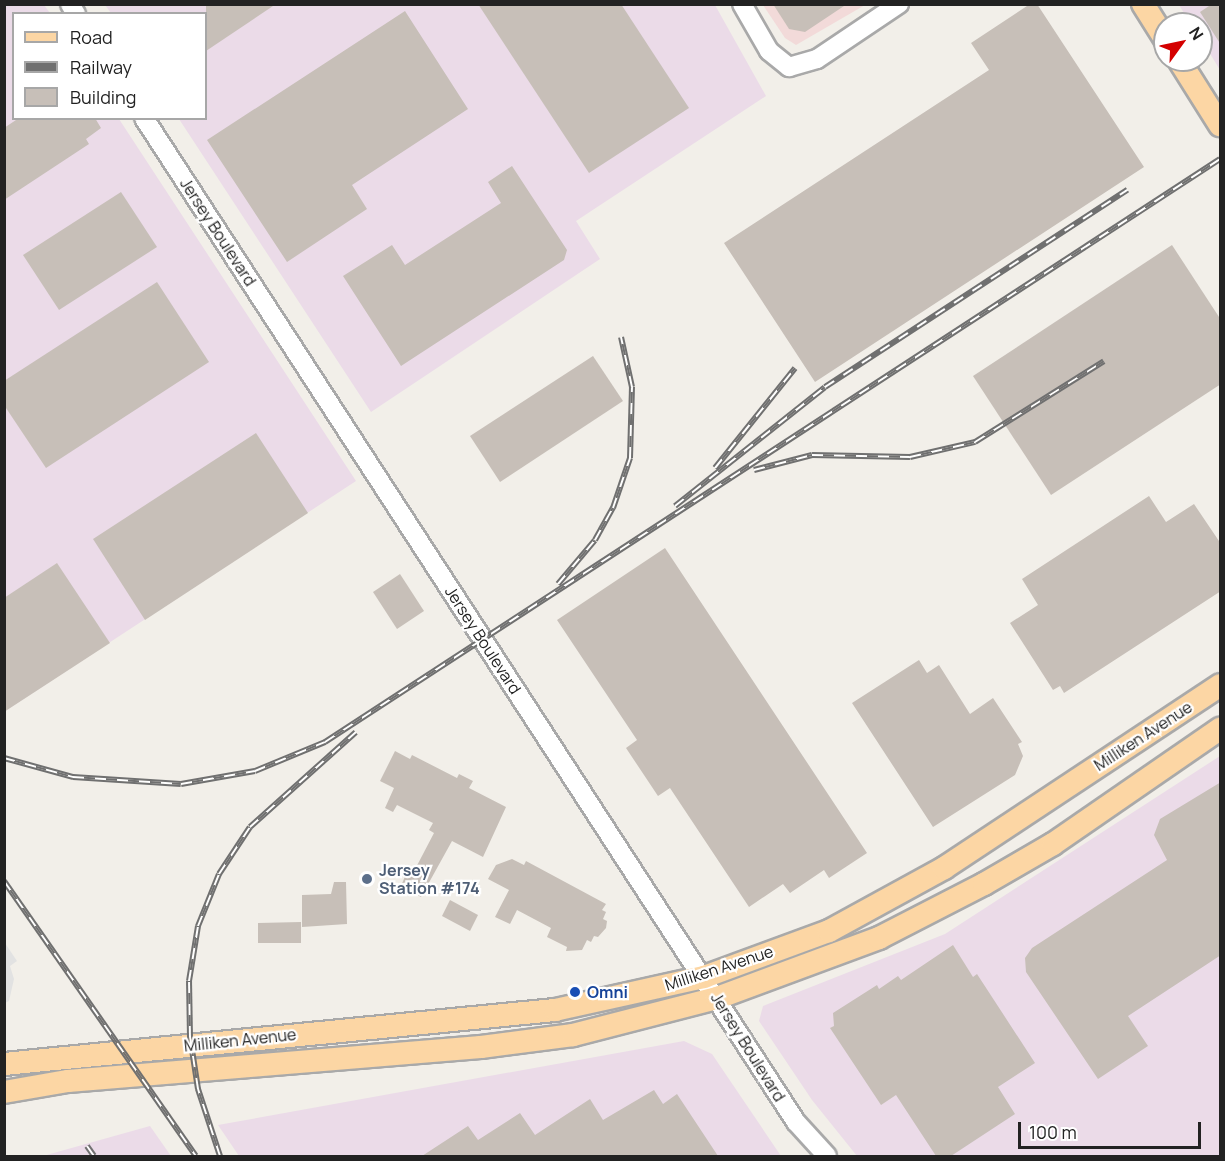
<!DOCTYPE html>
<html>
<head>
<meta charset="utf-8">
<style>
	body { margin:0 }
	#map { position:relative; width:1225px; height:1161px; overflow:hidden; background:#f2efe9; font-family:Manrope,sans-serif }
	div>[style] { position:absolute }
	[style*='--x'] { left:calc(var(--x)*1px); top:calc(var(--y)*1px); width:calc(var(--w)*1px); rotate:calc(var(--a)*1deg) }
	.commercial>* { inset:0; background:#f2dad9 }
	.industrial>* { inset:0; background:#ebdbe8 }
	.parking>* { inset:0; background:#e2e2e2 }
	.building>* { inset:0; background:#c7bfb8 }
	.roads { filter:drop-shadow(2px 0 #a9a9a9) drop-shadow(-2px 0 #a9a9a9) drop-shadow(0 2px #a9a9a9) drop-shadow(0 -2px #a9a9a9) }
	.minor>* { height:18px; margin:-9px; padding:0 9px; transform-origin:9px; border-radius:9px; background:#fff }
	.major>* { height:22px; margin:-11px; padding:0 11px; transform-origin:11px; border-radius:11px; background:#fcd6a4 }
	.rail>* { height:6px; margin-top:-3px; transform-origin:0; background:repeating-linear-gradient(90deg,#fff 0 11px,#707070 0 22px); box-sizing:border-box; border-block:2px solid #707070 }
	.dots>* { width:16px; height:16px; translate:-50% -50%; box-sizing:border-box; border:3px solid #fff; border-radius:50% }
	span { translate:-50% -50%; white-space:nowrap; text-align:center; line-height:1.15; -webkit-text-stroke:4.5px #fff; paint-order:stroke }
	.street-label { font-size:16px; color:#222 }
	.service-label { font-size:16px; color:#4e5e75; font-weight:700 }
	.left { translate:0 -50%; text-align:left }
	.transit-label { font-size:16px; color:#164399; font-weight:700 }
	.frame { position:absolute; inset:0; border:6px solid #222; pointer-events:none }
	.legend { position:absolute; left:12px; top:12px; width:195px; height:108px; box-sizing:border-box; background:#fff; border:2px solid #a7a7a7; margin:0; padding:8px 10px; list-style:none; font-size:18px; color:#222 }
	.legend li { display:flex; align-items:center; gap:12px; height:30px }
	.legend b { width:30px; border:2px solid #a7a7a7 }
	.north { position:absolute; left:1153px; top:12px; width:60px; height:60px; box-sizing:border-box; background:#fff; border:2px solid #a7a7a7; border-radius:50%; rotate:57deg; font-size:16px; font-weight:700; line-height:24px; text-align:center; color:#222 }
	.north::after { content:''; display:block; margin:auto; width:21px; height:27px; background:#d40000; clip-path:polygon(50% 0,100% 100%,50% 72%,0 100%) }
	.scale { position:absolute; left:1018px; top:1122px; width:183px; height:27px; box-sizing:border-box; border:3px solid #222; border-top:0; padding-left:8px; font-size:18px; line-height:21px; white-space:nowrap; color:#222; -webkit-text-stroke:4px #fff; paint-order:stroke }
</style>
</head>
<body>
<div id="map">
	<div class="commercial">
		<i style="clip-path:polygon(763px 5px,865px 5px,796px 45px,785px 38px)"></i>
	</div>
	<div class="industrial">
		<i style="clip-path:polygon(5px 5px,44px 5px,50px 13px,14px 14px,14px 118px,119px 119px,356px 481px,5px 711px)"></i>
		<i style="clip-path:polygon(105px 5px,715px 5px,766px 96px,576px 221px,600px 259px,371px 412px,179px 119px,206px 118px,206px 14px,111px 13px)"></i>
		<i style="clip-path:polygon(1179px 5px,1220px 5px,1220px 70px,1201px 39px,1201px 24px,1191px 24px)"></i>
		<i style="clip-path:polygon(1220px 756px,1220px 1156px,857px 1156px,812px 1100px,759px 1021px,763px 1006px,945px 934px)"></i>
		<i style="clip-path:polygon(684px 1041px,712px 1054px,781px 1156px,239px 1156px,218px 1125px)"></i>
		<i style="clip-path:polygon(150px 1126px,171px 1156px,43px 1156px)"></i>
	</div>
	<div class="parking">
		<i style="clip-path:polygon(5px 943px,17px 961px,10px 966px,14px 979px,9px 1001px,5px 1003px)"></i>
	</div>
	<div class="building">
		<i style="clip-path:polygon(206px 4px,276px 4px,206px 51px)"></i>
		<i style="clip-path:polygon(478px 4px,621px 4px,689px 108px,589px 173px)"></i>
		<i style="clip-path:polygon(773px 4px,847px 4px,805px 32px,789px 29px)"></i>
		<i style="clip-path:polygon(1030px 4px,1037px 4px,1144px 167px,815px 382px,724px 243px,989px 70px,971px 43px)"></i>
		<i style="clip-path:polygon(1212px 4px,1221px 4px,1221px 45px,1200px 12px)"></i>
		<i style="clip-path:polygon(405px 11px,468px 109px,352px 185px,367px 209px,287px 262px,207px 140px)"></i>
		<i style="clip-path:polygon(19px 118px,95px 118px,101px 128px,86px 139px,89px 144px,4px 200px,4px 128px)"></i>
		<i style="clip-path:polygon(512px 166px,567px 250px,564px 260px,401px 366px,343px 276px,392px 245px,405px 265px,501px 203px,488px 182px)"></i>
		<i style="clip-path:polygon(121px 192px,157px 247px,59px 310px,23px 255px)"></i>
		<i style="clip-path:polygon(1172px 245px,1221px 320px,1221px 384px,1051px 495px,973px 376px)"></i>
		<i style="clip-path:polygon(157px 282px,209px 362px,46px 468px,4px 405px,4px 381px)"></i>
		<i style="clip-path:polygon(593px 356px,623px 401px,500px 482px,470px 436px)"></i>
		<i style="clip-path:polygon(256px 433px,308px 513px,145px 620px,93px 539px)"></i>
		<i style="clip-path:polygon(1149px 496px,1166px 522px,1194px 504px,1221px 544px,1221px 591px,1064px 693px,1060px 686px,1053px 690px,1010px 623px,1038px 605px,1022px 579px)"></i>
		<i style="clip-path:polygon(665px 548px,867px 853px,829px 878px,824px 870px,790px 893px,783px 884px,749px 907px,670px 788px,658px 796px,626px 748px,637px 740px,557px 620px)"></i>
		<i style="clip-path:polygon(57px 563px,110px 643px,4px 712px,4px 598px)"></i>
		<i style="clip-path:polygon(400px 574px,424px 611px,397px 629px,373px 592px)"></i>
		<i style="clip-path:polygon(919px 660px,927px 673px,939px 665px,970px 714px,993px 698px,1022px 742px,1018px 744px,1023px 756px,1015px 775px,933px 827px,852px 703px)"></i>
		<i style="clip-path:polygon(395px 751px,410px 759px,412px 755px,457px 778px,459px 774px,473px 781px,469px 788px,506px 807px,483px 857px,452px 841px,421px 897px,401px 886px,406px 874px,411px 877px,434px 833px,429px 830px,433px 823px,397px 805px,393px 812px,385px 808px,394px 788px,380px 781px)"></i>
		<i style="clip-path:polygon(1221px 782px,1221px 955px,1128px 1016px,1148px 1046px,1098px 1079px,1026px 972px,1025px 958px,1032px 948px,1167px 860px,1154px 835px,1160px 819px)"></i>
		<i style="clip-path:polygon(512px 859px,524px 865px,526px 861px,606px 904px,602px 910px,606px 912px,603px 919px,607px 921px,606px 928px,598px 937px,594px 936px,591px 942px,587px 940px,582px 950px,566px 951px,567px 947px,547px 937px,551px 928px,517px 910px,510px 924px,495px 917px,509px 890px,488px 879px,496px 865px)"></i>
		<i style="clip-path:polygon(334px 882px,346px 882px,347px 924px,302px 927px,302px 895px,331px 894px)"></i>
		<i style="clip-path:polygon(450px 900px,478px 915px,470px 931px,442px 916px)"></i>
		<i style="clip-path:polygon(301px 922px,301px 943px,258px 943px,258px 923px)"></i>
		<i style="clip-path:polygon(953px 945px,973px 977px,977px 974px,1035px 1063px,998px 1087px,1015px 1114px,951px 1156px,936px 1156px,896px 1095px,881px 1105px,830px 1028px,834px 1026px,833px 1013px,877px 985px,879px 989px,898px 976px,901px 980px)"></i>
		<i style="clip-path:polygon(654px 1090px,663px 1104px,677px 1094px,718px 1156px,422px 1156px,468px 1126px,478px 1140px,520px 1113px,535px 1135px,590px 1099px,603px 1120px)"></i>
	</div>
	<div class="roads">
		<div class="minor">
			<i style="--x:70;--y:4;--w:12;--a:59"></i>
			<i style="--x:742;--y:4;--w:54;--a:60.1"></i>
			<i style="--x:769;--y:51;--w:26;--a:39"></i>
			<i style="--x:789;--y:67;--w:29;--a:-16"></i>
			<i style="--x:817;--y:59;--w:99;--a:-33.9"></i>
			<i style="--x:144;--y:118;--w:1197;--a:57"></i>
			<i style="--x:796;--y:1122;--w:46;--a:47.6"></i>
		</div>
		<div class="major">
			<i style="--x:1143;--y:4;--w:41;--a:57.8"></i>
			<i style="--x:1179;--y:60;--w:77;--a:57.8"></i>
			<i style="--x:4;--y:1064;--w:554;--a:-5.6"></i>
			<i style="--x:555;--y:1010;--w:153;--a:-12.5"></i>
			<i style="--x:704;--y:977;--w:133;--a:-20.2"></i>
			<i style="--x:829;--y:931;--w:131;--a:-28.7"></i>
			<i style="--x:944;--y:868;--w:331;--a:-33.5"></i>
			<i style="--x:4;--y:1092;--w:65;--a:-9.8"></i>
			<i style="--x:68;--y:1081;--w:414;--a:-4.7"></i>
			<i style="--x:481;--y:1047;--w:93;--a:-7.4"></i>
			<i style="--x:573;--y:1035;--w:149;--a:-14.4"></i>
			<i style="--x:717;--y:998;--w:173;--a:-20.3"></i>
			<i style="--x:879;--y:938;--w:118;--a:-27.2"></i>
			<i style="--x:984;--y:884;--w:80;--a:-30.1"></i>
			<i style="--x:1053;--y:844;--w:203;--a:-34.6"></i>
		</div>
	</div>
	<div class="rail">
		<i style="--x:715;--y:468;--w:128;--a:-51.3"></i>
		<i style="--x:754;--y:470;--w:60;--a:-14.5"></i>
		<i style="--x:812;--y:455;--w:98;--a:1.2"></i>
		<i style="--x:910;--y:457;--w:67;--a:-13"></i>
		<i style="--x:975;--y:442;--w:152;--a:-32.1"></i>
		<i style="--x:675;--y:506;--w:191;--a:-38.4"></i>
		<i style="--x:825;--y:387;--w:361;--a:-33.1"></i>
		<i style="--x:558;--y:584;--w:57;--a:-49.9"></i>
		<i style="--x:595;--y:540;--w:37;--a:-61"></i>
		<i style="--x:613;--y:508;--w:53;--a:-71.2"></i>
		<i style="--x:630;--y:458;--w:71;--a:-88.4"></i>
		<i style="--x:632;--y:387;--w:51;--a:-102.4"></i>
		<i style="--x:4;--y:758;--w:72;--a:15.4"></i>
		<i style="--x:73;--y:777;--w:108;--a:3.7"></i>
		<i style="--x:181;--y:784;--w:75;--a:-10"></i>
		<i style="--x:255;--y:771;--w:76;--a:-22.5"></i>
		<i style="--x:325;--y:742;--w:1068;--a:-33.08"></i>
		<i style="--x:4;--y:881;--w:335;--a:55.1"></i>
		<i style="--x:87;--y:1146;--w:12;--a:55"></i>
		<i style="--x:220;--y:1156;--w:71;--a:-108.2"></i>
		<i style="--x:198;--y:1089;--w:53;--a:-98.7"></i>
		<i style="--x:190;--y:1037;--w:56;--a:-91"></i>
		<i style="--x:189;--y:981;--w:56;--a:-80.7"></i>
		<i style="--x:198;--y:926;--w:56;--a:-68"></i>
		<i style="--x:219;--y:874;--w:56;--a:-56.6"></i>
		<i style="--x:250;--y:827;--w:142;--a:-41.9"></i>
	</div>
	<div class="dots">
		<i style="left:367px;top:879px;background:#5c6f8a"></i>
		<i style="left:575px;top:992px;background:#1a4fb4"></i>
	</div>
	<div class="street-label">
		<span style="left:218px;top:232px;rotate:57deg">Jersey Boulevard</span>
		<span style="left:483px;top:640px;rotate:57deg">Jersey Boulevard</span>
		<span style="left:1143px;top:736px;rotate:-33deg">Milliken Avenue</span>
		<span style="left:719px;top:968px;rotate:-18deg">Milliken Avenue</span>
		<span style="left:240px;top:1040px;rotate:-6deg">Milliken Avenue</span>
		<span style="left:748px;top:1047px;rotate:58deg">Jersey Boulevard</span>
	</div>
	<div class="service-label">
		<span class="left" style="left:379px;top:879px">Jersey<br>Station #174</span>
	</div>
	<div class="transit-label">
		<span class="left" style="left:587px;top:992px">Omni</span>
	</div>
	<div class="frame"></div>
	<ul class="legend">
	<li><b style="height:8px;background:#fcd6a4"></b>Road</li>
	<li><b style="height:8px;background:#707070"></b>Railway</li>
	<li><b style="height:16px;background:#c7bfb8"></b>Building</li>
	</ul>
	<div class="north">N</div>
	<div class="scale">100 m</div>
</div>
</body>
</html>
